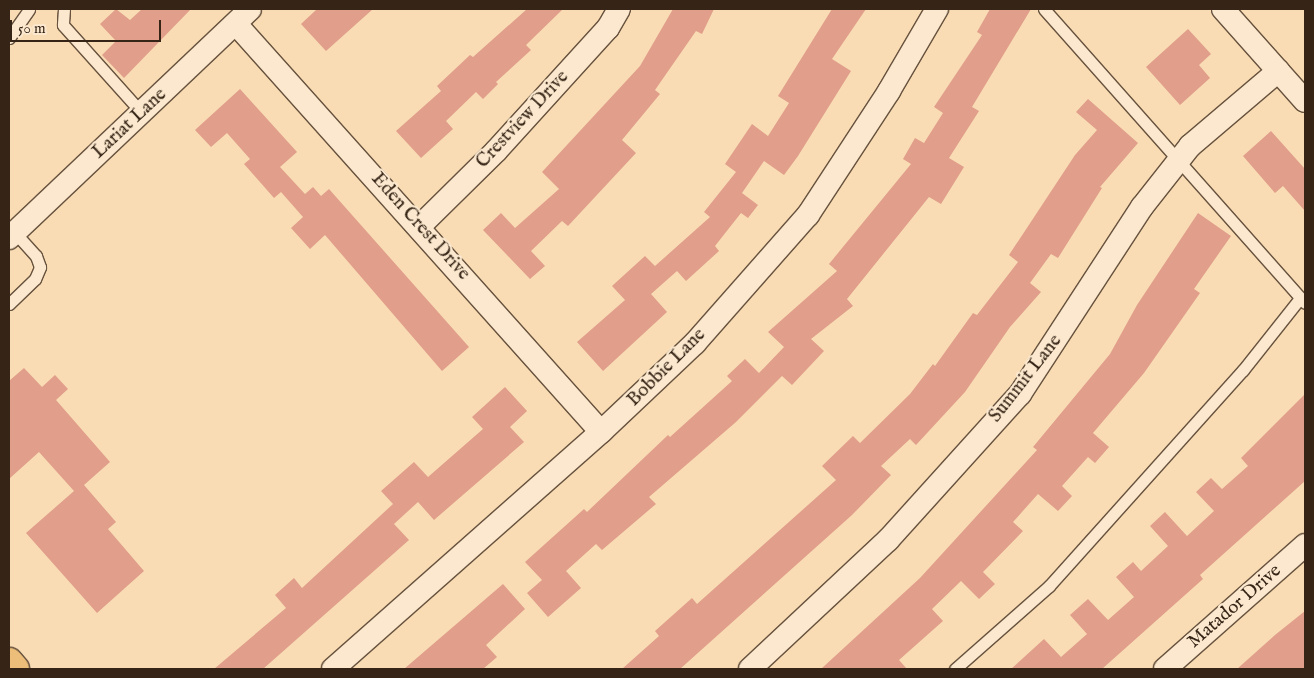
<!DOCTYPE html>
<html>
<head>
<meta charset="utf-8">
<style>
	body { margin:0 }
	#map { position:relative; width:1314px; height:678px; overflow:hidden; background:#f9dcb4; font-family:"IM FELL English",serif }
	div>[style] { position:absolute }
	[style*='--x'] { left:calc(var(--x)*1px); top:calc(var(--y)*1px); width:calc(var(--w)*1px); rotate:calc(var(--a)*1deg) }
	.building>* { inset:0; background:#e09e8b }
	.roads { filter:drop-shadow(1px 0 #67523e) drop-shadow(-1px 0 #67523e) drop-shadow(0 1px #67523e) drop-shadow(0 -1px #67523e) }
	.lane>* { height:11px; margin:-5.5px; padding:0 5.5px; transform-origin:5.5px; border-radius:5.5px; background:#fbe8ce }
	.street>* { height:22px; margin:-11px; padding:0 11px; transform-origin:11px; border-radius:11px; background:#fbe8ce }
	.primary>* { height:28px; margin:-14px; padding:0 14px; transform-origin:14px; border-radius:14px; background:#ecbe7a }
	span { translate:-50% -50%; white-space:nowrap; text-align:center; line-height:1.15; -webkit-text-stroke:4.5px #fbe8ce; paint-order:stroke }
	.street-label { font-size:19px; color:#362416 }
	.frame { position:absolute; inset:0; border:10px solid #362416; pointer-events:none }
	.scale { position:absolute; left:10px; top:20px; width:151px; height:22px; box-sizing:border-box; border:2px solid #362416; border-top:0; padding-left:6px; font-size:15px; line-height:18px; white-space:nowrap; color:#362416; -webkit-text-stroke:4px #fbe8ce; paint-order:stroke }
</style>
</head>
<body>
<div id="map">
	<div class="building">
		<i style="clip-path:polygon(116px 9px,130px 20px,142px 9px,191px 9px,124px 78px,102px 55px,116px 41px,100px 24px)"></i>
		<i style="clip-path:polygon(317px 9px,373px 9px,326px 51px,301px 24px)"></i>
		<i style="clip-path:polygon(527px 9px,563px 9px,526px 45px,531px 50px,496px 82px,498px 84px,483px 99px,476px 92px,446px 121px,453px 129px,421px 158px,396px 131px,441px 91px,437px 86px,470px 55px,473px 57px)"></i>
		<i style="clip-path:polygon(673px 9px,714px 9px,702px 34px,696px 31px,655px 90px,660px 94px,622px 140px,636px 153px,568px 226px,562px 221px,531px 251px,545px 266px,530px 279px,483px 230px,501px 213px,515px 228px,559px 189px,542px 172px,640px 66px)"></i>
		<i style="clip-path:polygon(832px 9px,866px 9px,832px 59px,851px 71px,798px 156px,784px 175px,764px 161px,742px 193px,758px 205px,748px 218px,741px 213px,715px 246px,719px 251px,686px 281px,677px 271px,651px 294px,667px 312px,603px 371px,577px 342px,625px 300px,612px 286px,645px 256px,655px 266px,710px 217px,704px 212px,736px 172px,725px 164px,752px 124px,768px 136px,789px 103px,778px 96px)"></i>
		<i style="clip-path:polygon(990px 9px,1031px 9px,972px 107px,979px 111px,949px 158px,964px 167px,941px 204px,929px 197px,847px 299px,853px 306px,811px 339px,824px 351px,792px 385px,782px 376px,736px 422px,649px 497px,656px 504px,602px 550px,596px 544px,566px 571px,581px 588px,548px 617px,527px 593px,542px 580px,525px 562px,584px 509px,587px 512px,668px 435px,670px 437px,732px 381px,727px 376px,745px 359px,759px 373px,784px 347px,768px 332px,837px 271px,829px 264px,911px 164px,903px 159px,915px 138px,924px 143px,943px 113px,934px 107px,982px 35px,977px 32px)"></i>
		<i style="clip-path:polygon(1188px 29px,1211px 54px,1199px 65px,1210px 78px,1180px 105px,1146px 67px)"></i>
		<i style="clip-path:polygon(240px 89px,297px 152px,280px 167px,305px 194px,313px 187px,321px 196px,329px 189px,469px 347px,442px 371px,325px 235px,310px 249px,291px 228px,303px 217px,281px 192px,274px 198px,244px 164px,250px 159px,227px 133px,211px 147px,195px 130px)"></i>
		<i style="clip-path:polygon(1088px 99px,1138px 143px,1100px 187px,1102px 188px,1058px 258px,1051px 254px,1030px 283px,1041px 292px,1010px 327px,965px 392px,916px 445px,910px 439px,881px 466px,891px 475px,852px 515px,680px 669px,622px 669px,659px 636px,655px 631px,692px 598px,697px 604px,836px 480px,822px 466px,853px 436px,860px 443px,910px 394px,933px 364px,935px 366px,973px 313px,977px 315px,1018px 262px,1009px 255px,1075px 155px,1097px 130px,1076px 112px)"></i>
		<i style="clip-path:polygon(1271px 131px,1305px 169px,1305px 211px,1283px 186px,1275px 193px,1243px 156px)"></i>
		<i style="clip-path:polygon(1198px 213px,1231px 236px,1194px 289px,1200px 293px,1144px 373px,1093px 433px,1109px 447px,1095px 463px,1088px 457px,1062px 486px,1072px 496px,1058px 511px,1038px 494px,1013px 522px,1023px 531px,983px 572px,995px 584px,979px 599px,961px 581px,932px 609px,943px 621px,899px 660px,907px 669px,821px 669px,920px 578px,1037px 450px,1033px 447px,1110px 354px,1137px 305px)"></i>
		<i style="clip-path:polygon(24px 368px,42px 387px,55px 375px,68px 389px,56px 400px,110px 462px,84px 485px,116px 522px,108px 529px,144px 571px,97px 613px,26px 533px,74px 491px,39px 452px,9px 479px,9px 381px)"></i>
		<i style="clip-path:polygon(505px 387px,527px 411px,510px 427px,524px 442px,434px 520px,418px 502px,394px 524px,409px 540px,263px 669px,214px 669px,286px 608px,275px 595px,294px 578px,302px 588px,393px 504px,381px 491px,414px 462px,428px 477px,483px 429px,472px 417px)"></i>
		<i style="clip-path:polygon(1305px 394px,1305px 481px,1200px 575px,1203px 579px,1102px 669px,1011px 669px,1044px 639px,1061px 657px,1087px 634px,1070px 615px,1088px 599px,1108px 620px,1134px 597px,1116px 577px,1133px 562px,1141px 571px,1168px 546px,1150px 526px,1165px 512px,1187px 536px,1214px 511px,1196px 492px,1211px 478px,1222px 489px,1248px 466px,1241px 458px)"></i>
		<i style="clip-path:polygon(503px 584px,525px 609px,486px 645px,497px 657px,483px 669px,404px 669px)"></i>
		<i style="clip-path:polygon(1305px 611px,1305px 669px,1237px 669px,1275px 635px)"></i>
	</div>
	<div class="roads">
		<div class="lane">
			<i style="--x:64;--y:9;--w:16;--a:94"></i>
			<i style="--x:63;--y:25;--w:118;--a:48.1"></i>
			<i style="--x:1044;--y:9;--w:393;--a:48.4"></i>
			<i style="--x:9;--y:38;--w:35;--a:-55"></i>
			<i style="--x:9;--y:304;--w:36;--a:-44"></i>
			<i style="--x:35;--y:279;--w:13;--a:-67"></i>
			<i style="--x:40;--y:267;--w:12;--a:-110"></i>
			<i style="--x:36;--y:256;--w:31;--a:-132"></i>
			<i style="--x:955;--y:669;--w:125;--a:-41.4"></i>
			<i style="--x:1049;--y:586;--w:290;--a:-48.1"></i>
			<i style="--x:1243;--y:370;--w:92;--a:-51.6"></i>
		</div>
		<div class="street">
			<i style="--x:1223;--y:9;--w:123;--a:48.3"></i>
			<i style="--x:236;--y:24;--w:547;--a:48.18"></i>
			<i style="--x:420;--y:226;--w:107;--a:-44.6"></i>
			<i style="--x:496;--y:151;--w:166;--a:-47.7"></i>
			<i style="--x:608;--y:28;--w:22;--a:-60"></i>
			<i style="--x:9;--y:238;--w:332;--a:-43.5"></i>
			<i style="--x:333;--y:669;--w:358;--a:-41.5"></i>
			<i style="--x:601;--y:432;--w:129;--a:-43.4"></i>
			<i style="--x:695;--y:343;--w:171;--a:-48.6"></i>
			<i style="--x:808;--y:215;--w:148;--a:-56.8"></i>
			<i style="--x:889;--y:91;--w:95;--a:-59.7"></i>
			<i style="--x:750;--y:669;--w:189;--a:-43.1"></i>
			<i style="--x:888;--y:540;--w:197;--a:-47.9"></i>
			<i style="--x:1020;--y:394;--w:223;--a:-56.9"></i>
			<i style="--x:1142;--y:207;--w:78;--a:-51.8"></i>
			<i style="--x:1190;--y:146;--w:116;--a:-40.4"></i>
			<i style="--x:1165;--y:669;--w:187;--a:-41.5"></i>
		</div>
		<div class="primary">
			<i style="--x:9;--y:662;--w:9;--a:49"></i>
		</div>
	</div>
	<div class="street-label">
		<span style="left:523px;top:120px;rotate:-47deg">Crestview Drive</span>
		<span style="left:130px;top:124px;rotate:-43deg">Lariat Lane</span>
		<span style="left:420px;top:227px;rotate:48deg">Eden Crest Drive</span>
		<span style="left:667px;top:368px;rotate:-45deg">Bobbie Lane</span>
		<span style="left:1026px;top:379px;rotate:-52deg">Summit Lane</span>
		<span style="left:1235px;top:607px;rotate:-41deg">Matador Drive</span>
	</div>
	<div class="frame"></div>
	<div class="scale">50 m</div>
</div>
</body>
</html>
